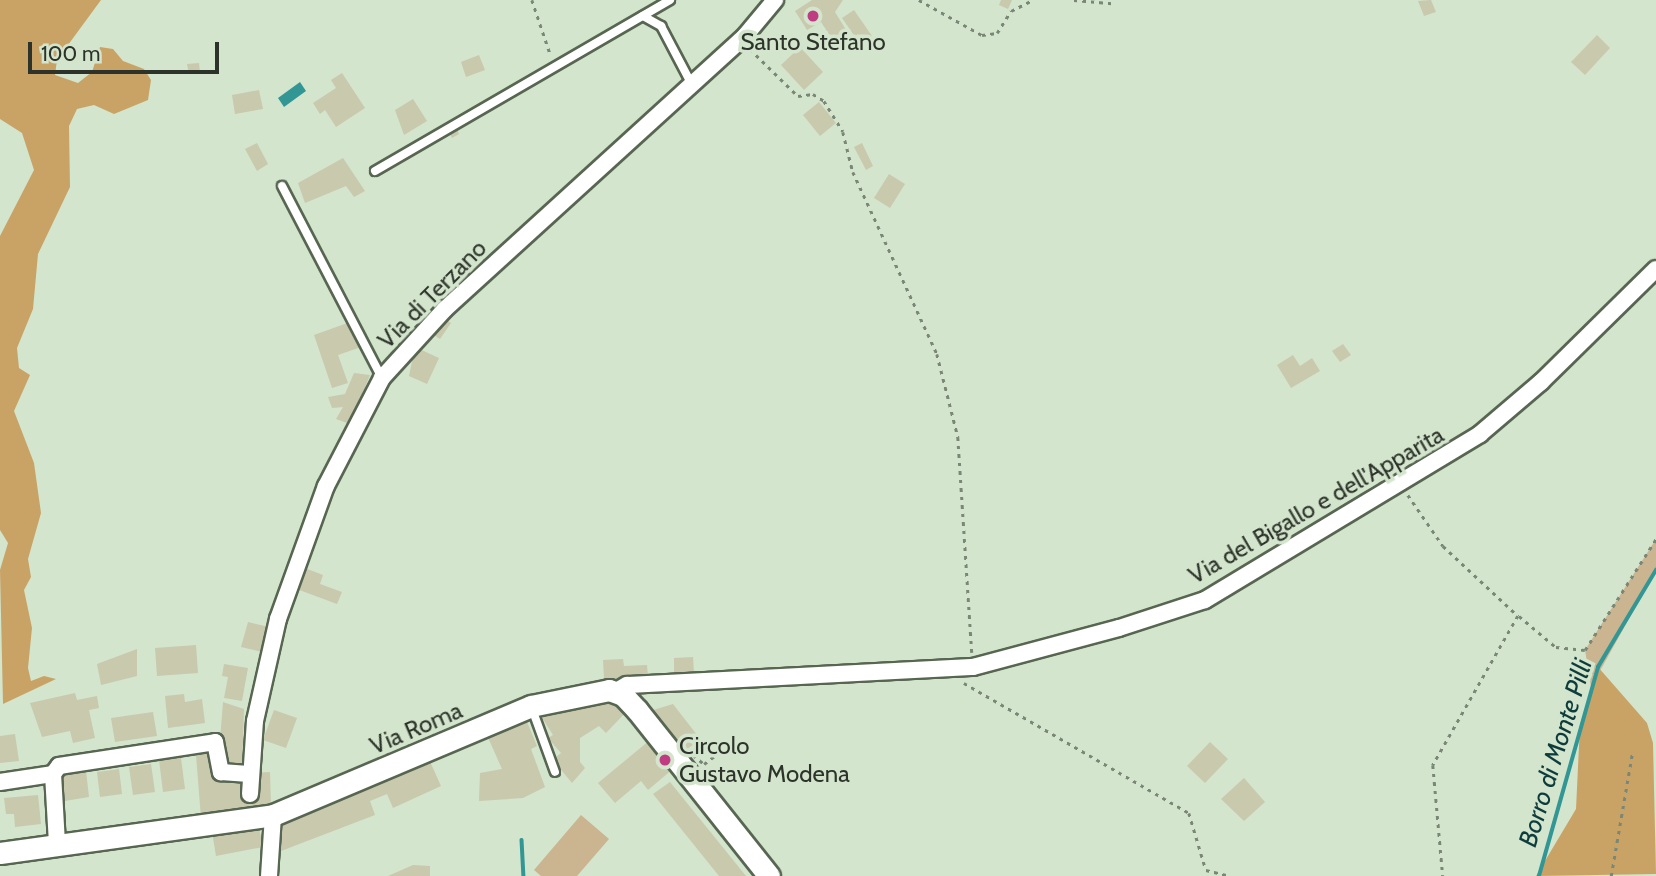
<!DOCTYPE html>
<html>
<head>
<meta charset="utf-8">
<style>
	body { margin:0 }
	#map { position:relative; width:1656px; height:876px; overflow:hidden; background:#d3e5cc; font-family:Cabin,sans-serif }
	div>[style] { position:absolute }
	[style*='--x'] { left:calc(var(--x)*1px); top:calc(var(--y)*1px); width:calc(var(--w)*1px); rotate:calc(var(--a)*1deg) }
	.green>* { inset:0; background:#cbb490 }
	.forest>* { inset:0; background:#c9a366 }
	.water>* { inset:0; background:#329695 }
	.stream>* { height:3.5px; margin:-1.75px; padding:0 1.75px; transform-origin:1.75px; border-radius:1.75px; background:#329695 }
	.building>* { inset:0; background:#c9c9ad }
	.path>* { height:2.5px; margin-top:-1.25px; transform-origin:0; background:repeating-linear-gradient(90deg,#7b8776 0 3.5px,transparent 0 8.5px) }
	.roads { filter:drop-shadow(2px 0 #576651) drop-shadow(-2px 0 #576651) drop-shadow(0 2px #576651) drop-shadow(0 -2px #576651) }
	.lane>* { height:8px; margin:-4px; padding:0 4px; transform-origin:4px; border-radius:4px; background:#fff }
	.street>* { height:16px; margin:-8px; padding:0 8px; transform-origin:8px; border-radius:8px; background:#fff }
	.secondary>* { height:21px; margin:-10.5px; padding:0 10.5px; transform-origin:10.5px; border-radius:10.5px; background:#fff }
	.dots>* { width:19px; height:19px; translate:-50% -50%; box-sizing:border-box; border:4px solid #d3e5cc; border-radius:50% }
	span { translate:-50% -50%; white-space:nowrap; text-align:center; line-height:1.15; -webkit-text-stroke:7px #d3e5cc; paint-order:stroke }
	.poi-label { font-size:24px; color:#2d332a }
	.left { translate:0 -50%; text-align:left }
	.street-label { font-size:24px; color:#2d332a }
	.water-label { font-size:26px; color:#0e3c3c; font-style:italic }
	.scale { position:absolute; left:28px; top:42px; width:191px; height:32px; box-sizing:border-box; border:4px solid #2d332a; border-top:0; padding-left:9px; font-size:21px; line-height:24px; white-space:nowrap; color:#2d332a; -webkit-text-stroke:5px #d3e5cc; paint-order:stroke }
</style>
</head>
<body>
<div id="map">
	<div class="green">
		<i style="clip-path:polygon(1656px 539px,1656px 570px,1591px 687px,1585px 650px)"></i>
		<i style="clip-path:polygon(581px 815px,609px 839px,577px 876px,541px 876px,534px 870px)"></i>
	</div>
	<div class="forest">
		<i style="clip-path:polygon(0 0,101px 0,57px 60px,55px 75px,78px 83px,92px 72px,100px 47px,113px 49px,123px 61px,144px 69px,151px 80px,148px 100px,114px 114px,94px 105px,77px 109px,69px 126px,70px 187px,38px 254px,33px 309px,17px 348px,19px 368px,30px 375px,14px 411px,34px 463px,41px 513px,28px 559px,31px 577px,24px 590px,32px 628px,28px 668px,31px 681px,44px 676px,56px 679px,3px 704px,0 570px,8px 543px,0 530px,0 236px,34px 170px,22px 133px,0 119px)"></i>
		<i style="clip-path:polygon(1598px 667px,1647px 723px,1653px 743px,1656px 874px,1536px 876px,1576px 809px,1580px 725px)"></i>
	</div>
	<div class="water">
		<i style="clip-path:polygon(300px 82px,306px 91px,284px 107px,278px 98px)"></i>
	</div>
	<div class="stream">
		<i style="--x:522;--y:840;--w:36;--a:87"></i>
		<i style="--x:1539;--y:876;--w:217;--a:-74.2"></i>
		<i style="--x:1598;--y:667;--w:113;--a:-59.1"></i>
	</div>
	<div class="building">
		<i style="clip-path:polygon(812px 0,843px 0,835px 12px,848px 33px,834px 42px,821px 22px,807px 30px,795px 11px)"></i>
		<i style="clip-path:polygon(1001px 0,1012px 0,1008px 9px,999px 5px)"></i>
		<i style="clip-path:polygon(1431px 0,1436px 12px,1424px 16px,1418px 1px)"></i>
		<i style="clip-path:polygon(854px 10px,872px 36px,860px 44px,842px 18px)"></i>
		<i style="clip-path:polygon(1597px 35px,1610px 48px,1585px 75px,1571px 62px)"></i>
		<i style="clip-path:polygon(800px 47px,823px 72px,804px 90px,781px 65px)"></i>
		<i style="clip-path:polygon(479px 55px,485px 70px,466px 77px,461px 62px)"></i>
		<i style="clip-path:polygon(199px 63px,200px 73px,189px 74px,187px 64px)"></i>
		<i style="clip-path:polygon(342px 73px,365px 108px,336px 127px,325px 110px,320px 114px,313px 103px,336px 88px,331px 80px)"></i>
		<i style="clip-path:polygon(259px 90px,263px 109px,235px 114px,232px 95px)"></i>
		<i style="clip-path:polygon(413px 99px,427px 121px,404px 135px,395px 110px)"></i>
		<i style="clip-path:polygon(819px 102px,836px 123px,820px 136px,803px 115px)"></i>
		<i style="clip-path:polygon(455px 124px,459px 134px,452px 138px,447px 128px)"></i>
		<i style="clip-path:polygon(257px 143px,268px 164px,257px 171px,245px 149px)"></i>
		<i style="clip-path:polygon(862px 143px,873px 166px,866px 170px,854px 147px)"></i>
		<i style="clip-path:polygon(343px 158px,365px 191px,354px 197px,346px 186px,305px 203px,298px 183px)"></i>
		<i style="clip-path:polygon(889px 174px,905px 184px,890px 208px,874px 198px)"></i>
		<i style="clip-path:polygon(440px 315px,451px 323px,440px 339px,429px 332px)"></i>
		<i style="clip-path:polygon(353px 321px,361px 347px,338px 355px,348px 383px,332px 388px,314px 335px)"></i>
		<i style="clip-path:polygon(1343px 344px,1351px 355px,1340px 362px,1332px 351px)"></i>
		<i style="clip-path:polygon(415px 347px,439px 358px,427px 384px,409px 376px)"></i>
		<i style="clip-path:polygon(1293px 355px,1300px 366px,1312px 358px,1320px 371px,1291px 388px,1277px 365px)"></i>
		<i style="clip-path:polygon(354px 373px,370px 375px,350px 424px,336px 419px,343px 407px,332px 408px,328px 397px,345px 394px)"></i>
		<i style="clip-path:polygon(302px 567px,323px 575px,320px 584px,342px 592px,337px 604px,294px 588px)"></i>
		<i style="clip-path:polygon(248px 622px,269px 627px,262px 652px,241px 647px)"></i>
		<i style="clip-path:polygon(196px 645px,198px 673px,157px 676px,155px 648px)"></i>
		<i style="clip-path:polygon(137px 649px,137px 676px,101px 685px,97px 664px)"></i>
		<i style="clip-path:polygon(693px 657px,694px 674px,674px 675px,674px 658px)"></i>
		<i style="clip-path:polygon(623px 659px,624px 666px,647px 665px,648px 677px,604px 679px,603px 660px)"></i>
		<i style="clip-path:polygon(224px 664px,248px 668px,242px 701px,224px 698px,228px 677px,222px 676px)"></i>
		<i style="clip-path:polygon(75px 693px,77px 700px,97px 696px,99px 708px,89px 710px,95px 738px,73px 743px,70px 731px,42px 737px,30px 703px)"></i>
		<i style="clip-path:polygon(184px 694px,185px 702px,202px 699px,205px 723px,168px 728px,165px 696px)"></i>
		<i style="clip-path:polygon(605px 694px,625px 713px,606px 733px,599px 726px,580px 738px,580px 762px,585px 768px,572px 783px,553px 760px,561px 753px,548px 738px,553px 735px,541px 716px,590px 698px,595px 705px)"></i>
		<i style="clip-path:polygon(223px 702px,244px 709px,242px 770px,225px 770px,220px 740px)"></i>
		<i style="clip-path:polygon(673px 704px,701px 740px,682px 752px,650px 711px)"></i>
		<i style="clip-path:polygon(274px 710px,297px 718px,286px 748px,263px 740px)"></i>
		<i style="clip-path:polygon(153px 712px,157px 736px,115px 742px,111px 718px)"></i>
		<i style="clip-path:polygon(525px 717px,537px 746px,531px 749px,545px 787px,523px 798px,479px 801px,480px 773px,502px 769px,486px 733px)"></i>
		<i style="clip-path:polygon(15px 734px,19px 761px,0 763px,0 736px)"></i>
		<i style="clip-path:polygon(650px 740px,674px 768px,648px 790px,641px 781px,615px 803px,598px 783px)"></i>
		<i style="clip-path:polygon(1210px 742px,1228px 759px,1205px 783px,1187px 766px)"></i>
		<i style="clip-path:polygon(213px 751px,218px 775px,270px 772px,271px 806px,201px 818px,196px 755px)"></i>
		<i style="clip-path:polygon(428px 757px,441px 786px,393px 808px,387px 794px,370px 801px,375px 815px,281px 851px,278px 822px,383px 776px,384px 780px,403px 772px)"></i>
		<i style="clip-path:polygon(181px 758px,185px 789px,163px 792px,159px 760px)"></i>
		<i style="clip-path:polygon(151px 764px,155px 792px,133px 795px,129px 767px)"></i>
		<i style="clip-path:polygon(119px 769px,122px 794px,100px 797px,97px 772px)"></i>
		<i style="clip-path:polygon(86px 771px,89px 797px,65px 801px,61px 774px)"></i>
		<i style="clip-path:polygon(1244px 778px,1265px 802px,1244px 821px,1221px 799px)"></i>
		<i style="clip-path:polygon(670px 782px,746px 876px,719px 876px,653px 794px)"></i>
		<i style="clip-path:polygon(38px 795px,41px 824px,15px 827px,14px 814px,6px 814px,4px 798px)"></i>
		<i style="clip-path:polygon(258px 823px,263px 847px,216px 856px,212px 832px)"></i>
		<i style="clip-path:polygon(413px 865px,430px 866px,430px 876px,388px 876px)"></i>
	</div>
	<div class="path">
		<i style="--x:532;--y:0;--w:59;--a:71.3"></i>
		<i style="--x:919;--y:0;--w:72;--a:29.1"></i>
		<i style="--x:982;--y:35;--w:15;--a:-8"></i>
		<i style="--x:997;--y:33;--w:26;--a:-58"></i>
		<i style="--x:1011;--y:11;--w:25;--a:-27"></i>
		<i style="--x:1074;--y:0;--w:38;--a:5"></i>
		<i style="--x:750;--y:49;--w:67;--a:44.4"></i>
		<i style="--x:798;--y:96;--w:15;--a:-8"></i>
		<i style="--x:813;--y:94;--w:13;--a:32"></i>
		<i style="--x:824;--y:101;--w:36;--a:58"></i>
		<i style="--x:843;--y:132;--w:41;--a:76"></i>
		<i style="--x:853;--y:172;--w:200;--a:65.2"></i>
		<i style="--x:937;--y:354;--w:86;--a:75.8"></i>
		<i style="--x:958;--y:437;--w:216;--a:86.3"></i>
		<i style="--x:1408;--y:495;--w:62;--a:55.5"></i>
		<i style="--x:1443;--y:546;--w:103;--a:43"></i>
		<i style="--x:1518;--y:616;--w:172;--a:119.7"></i>
		<i style="--x:1433;--y:765;--w:111;--a:84.9"></i>
		<i style="--x:1519;--y:616;--w:48;--a:40"></i>
		<i style="--x:1556;--y:647;--w:29;--a:6"></i>
		<i style="--x:1585;--y:650;--w:132;--a:-57.4"></i>
		<i style="--x:964;--y:683;--w:260;--a:30"></i>
		<i style="--x:1189;--y:813;--w:59;--a:73.4"></i>
		<i style="--x:1206;--y:870;--w:25;--a:14"></i>
		<i style="--x:693;--y:755;--w:14;--a:39"></i>
		<i style="--x:704;--y:764;--w:25;--a:-37"></i>
		<i style="--x:1611;--y:876;--w:124;--a:-80.2"></i>
	</div>
	<div class="roads">
		<div class="lane">
			<i style="--x:643;--y:16;--w:21;--a:29"></i>
			<i style="--x:661;--y:26;--w:64;--a:62.2"></i>
			<i style="--x:375;--y:171;--w:341;--a:-30.1"></i>
			<i style="--x:282;--y:186;--w:216;--a:62.5"></i>
			<i style="--x:531;--y:706;--w:70;--a:70"></i>
		</div>
		<div class="street">
			<i style="--x:616;--y:691;--w:13;--a:-29"></i>
			<i style="--x:627;--y:685;--w:346;--a:-3"></i>
			<i style="--x:973;--y:667;--w:151;--a:-15"></i>
			<i style="--x:1119;--y:628;--w:90;--a:-18"></i>
			<i style="--x:1205;--y:600;--w:321;--a:-31.1"></i>
			<i style="--x:1480;--y:434;--w:80;--a:-40.4"></i>
			<i style="--x:1541;--y:382;--w:161;--a:-44.5"></i>
			<i style="--x:53;--y:774;--w:70;--a:86.7"></i>
			<i style="--x:0;--y:782;--w:54;--a:-8.6"></i>
			<i style="--x:53;--y:774;--w:10;--a:-53"></i>
			<i style="--x:59;--y:766;--w:158;--a:-8.7"></i>
			<i style="--x:215;--y:742;--w:31;--a:79"></i>
			<i style="--x:221;--y:772;--w:28;--a:4"></i>
			<i style="--x:250;--y:794;--w:73;--a:-86.1"></i>
			<i style="--x:255;--y:721;--w:105;--a:-77.3"></i>
			<i style="--x:278;--y:619;--w:141;--a:-70.2"></i>
			<i style="--x:326;--y:486;--w:122;--a:-62.6"></i>
			<i style="--x:382;--y:378;--w:93;--a:-47.6"></i>
			<i style="--x:445;--y:309;--w:406;--a:-42.3"></i>
			<i style="--x:745;--y:36;--w:47;--a:-50.2"></i>
			<i style="--x:269;--y:876;--w:61;--a:-86.2"></i>
		</div>
		<div class="secondary">
			<i style="--x:0;--y:853;--w:276;--a:-7.9"></i>
			<i style="--x:273;--y:815;--w:280;--a:-22.9"></i>
			<i style="--x:531;--y:706;--w:80;--a:-11.6"></i>
			<i style="--x:609;--y:690;--w:15;--a:20"></i>
			<i style="--x:623;--y:695;--w:21;--a:47"></i>
			<i style="--x:637;--y:710;--w:212;--a:51.5"></i>
		</div>
	</div>
	<div class="dots">
		<i style="left:813px;top:16px;background:#bf3c82"></i>
		<i style="left:665px;top:760px;background:#bf3c82"></i>
	</div>
	<div class="poi-label">
		<span style="left:813px;top:42px">Santo Stefano</span>
		<span class="left" style="left:679px;top:760px">Circolo<br>Gustavo Modena</span>
	</div>
	<div class="street-label">
		<span style="left:432px;top:294px;rotate:-45deg">Via di Terzano</span>
		<span style="left:1316px;top:505px;rotate:-30deg">Via del Bigallo e dell'Apparita</span>
		<span style="left:416px;top:728px;rotate:-23deg">Via Roma</span>
	</div>
	<div class="water-label">
		<span style="left:1556px;top:753px;rotate:-73deg">Borro di Monte Pilli</span>
	</div>
	<div class="scale">100 m</div>
</div>
</body>
</html>
